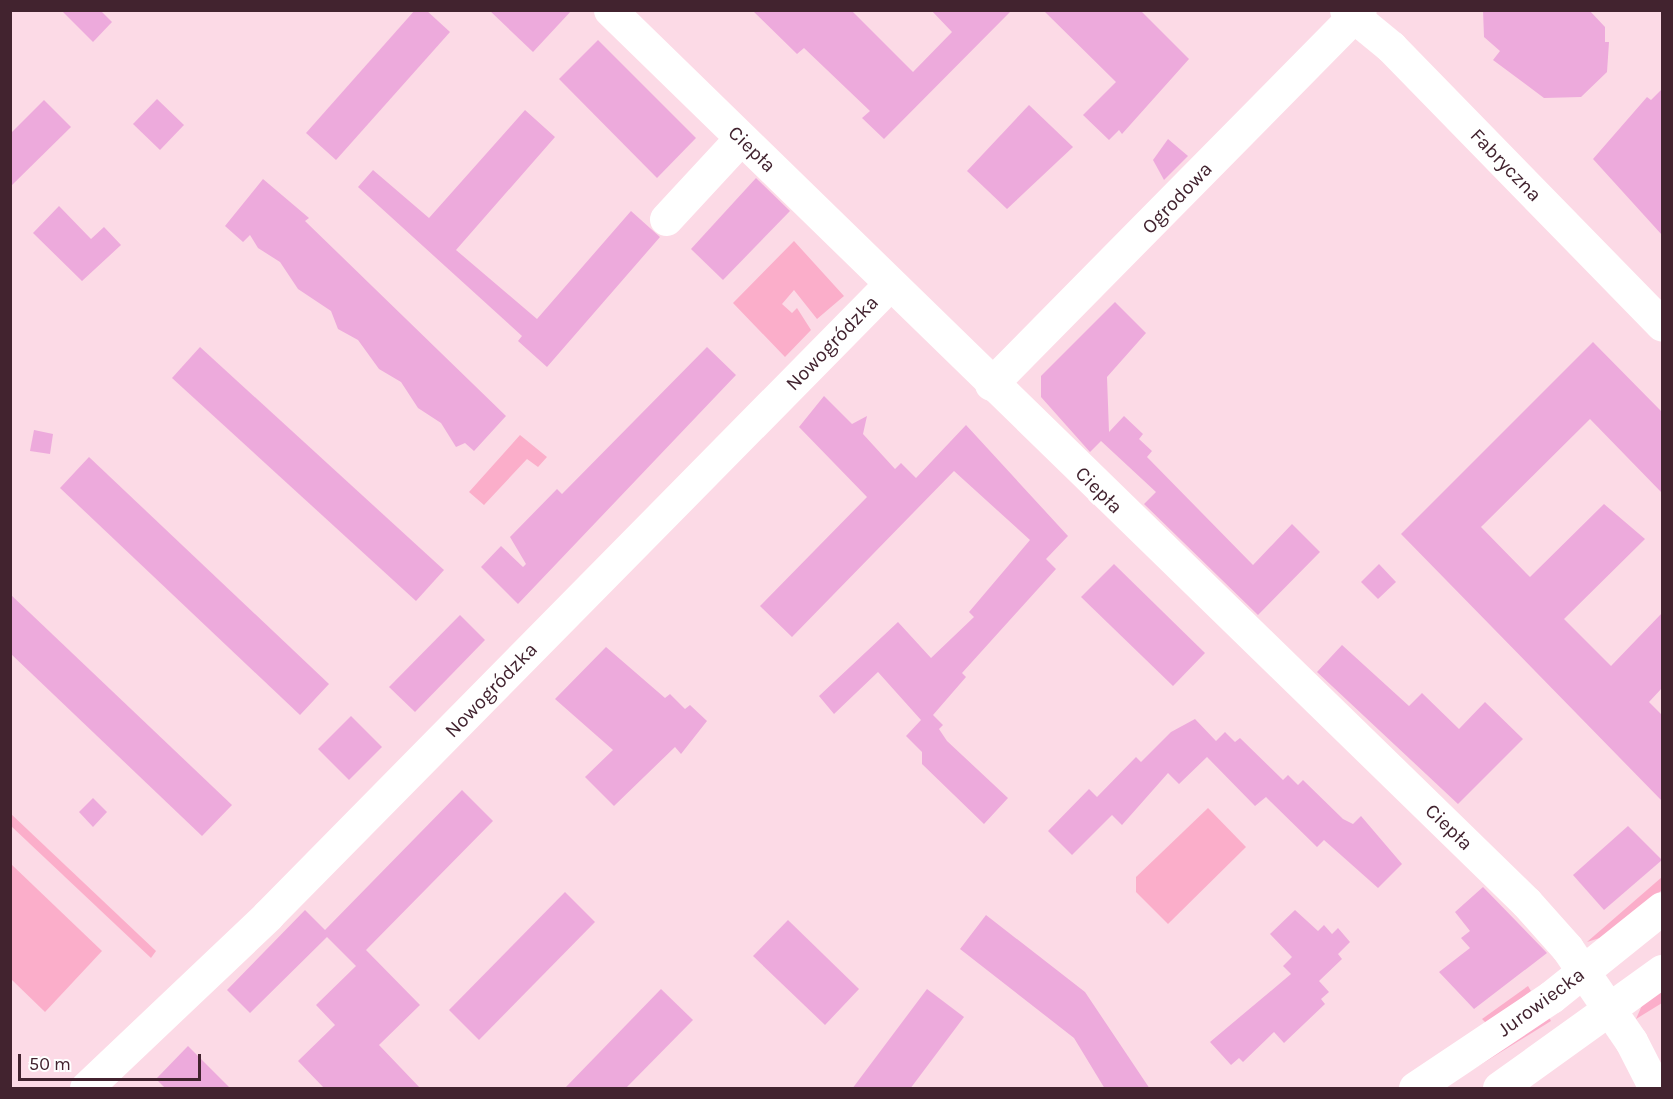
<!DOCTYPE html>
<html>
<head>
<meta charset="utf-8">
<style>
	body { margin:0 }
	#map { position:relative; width:1673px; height:1099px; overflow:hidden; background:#fcdae6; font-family:Karla,sans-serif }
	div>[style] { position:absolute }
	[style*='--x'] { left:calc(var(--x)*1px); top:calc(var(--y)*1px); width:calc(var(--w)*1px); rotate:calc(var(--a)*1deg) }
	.green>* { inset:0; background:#fbaeca }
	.building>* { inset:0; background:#edaadc }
	.minor>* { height:33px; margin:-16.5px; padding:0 16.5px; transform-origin:16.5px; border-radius:16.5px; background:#fff }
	span { translate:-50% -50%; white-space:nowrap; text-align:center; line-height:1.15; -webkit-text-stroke:6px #fff; paint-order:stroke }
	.street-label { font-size:20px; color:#42232f }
	.frame { position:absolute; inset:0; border:12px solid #42232f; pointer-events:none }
	.scale { position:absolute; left:18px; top:1054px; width:183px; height:27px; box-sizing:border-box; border:3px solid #42232f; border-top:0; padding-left:8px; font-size:18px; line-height:21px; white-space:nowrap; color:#42232f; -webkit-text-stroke:4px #fff; paint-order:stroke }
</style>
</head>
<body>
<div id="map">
	<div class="green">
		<i style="clip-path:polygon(794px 241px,844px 296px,817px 319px,794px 290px,782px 304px,792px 313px,797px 308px,811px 330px,785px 357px,733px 303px)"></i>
		<i style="clip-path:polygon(520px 435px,547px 457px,538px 467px,527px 459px,484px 505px,469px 492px)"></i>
		<i style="clip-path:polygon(1208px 808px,1246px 847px,1168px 924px,1136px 892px,1136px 877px)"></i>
		<i style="clip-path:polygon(10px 813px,156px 951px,151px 958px,11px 826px)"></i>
		<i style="clip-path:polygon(11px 864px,102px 951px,45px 1012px,11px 979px)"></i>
		<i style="clip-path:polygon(1662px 877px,1662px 890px,1606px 936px,1587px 942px)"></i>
		<i style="clip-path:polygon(1528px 986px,1531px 991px,1487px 1024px,1482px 1019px)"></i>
		<i style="clip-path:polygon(1662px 990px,1662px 1003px,1636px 1019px,1643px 1003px)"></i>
		<i style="clip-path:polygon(1549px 1017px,1551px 1021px,1443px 1088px)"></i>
	</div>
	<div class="building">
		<i style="clip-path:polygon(61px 10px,100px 10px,112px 22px,93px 42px)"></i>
		<i style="clip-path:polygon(415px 10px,426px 10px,450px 32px,336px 160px,306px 133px)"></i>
		<i style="clip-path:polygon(489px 10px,572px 10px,533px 52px)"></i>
		<i style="clip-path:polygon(752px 10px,851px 10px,913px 72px,952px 32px,931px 10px,1012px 10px,884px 139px,862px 118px,870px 111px,804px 48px,797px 54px)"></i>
		<i style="clip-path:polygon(1043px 10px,1140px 10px,1189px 59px,1122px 134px,1119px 130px,1109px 140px,1083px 115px,1116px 82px)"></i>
		<i style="clip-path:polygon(1483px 10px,1589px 10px,1605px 27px,1605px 42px,1609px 42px,1607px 72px,1581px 97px,1544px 98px,1493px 60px,1500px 51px,1484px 37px)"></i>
		<i style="clip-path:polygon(598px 40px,696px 138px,657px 178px,559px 79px)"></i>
		<i style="clip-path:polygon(1662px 89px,1662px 235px,1593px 159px,1647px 97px,1651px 100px)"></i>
		<i style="clip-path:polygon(157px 99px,184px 125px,160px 150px,133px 124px)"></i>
		<i style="clip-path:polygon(44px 100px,71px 127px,10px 187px,10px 134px)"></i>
		<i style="clip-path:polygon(1029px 105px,1073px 147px,1007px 209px,967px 171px)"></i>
		<i style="clip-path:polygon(525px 110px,555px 137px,456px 250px,537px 319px,631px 211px,660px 237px,547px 367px,518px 341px,522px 336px,358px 187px,373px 170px,429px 218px)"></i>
		<i style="clip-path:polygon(1168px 139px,1188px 156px,1164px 180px,1153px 160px)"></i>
		<i style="clip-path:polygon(756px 178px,790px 211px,723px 280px,691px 249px)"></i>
		<i style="clip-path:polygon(263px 179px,309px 218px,305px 221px,506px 416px,474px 451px,465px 443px,456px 447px,441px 423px,418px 408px,401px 382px,379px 369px,358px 340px,338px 329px,331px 311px,298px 289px,280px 262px,258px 248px,250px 235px,243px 242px,225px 226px)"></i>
		<i style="clip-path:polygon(59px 206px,91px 239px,104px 227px,121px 245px,82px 281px,33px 233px)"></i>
		<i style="clip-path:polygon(1115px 302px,1146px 333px,1107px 377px,1109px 432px,1124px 416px,1143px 434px,1139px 439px,1152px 451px,1147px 457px,1253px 565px,1292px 524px,1320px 552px,1258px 615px,1144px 504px,1156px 492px,1101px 441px,1090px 452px,1041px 397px,1041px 376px)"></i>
		<i style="clip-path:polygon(1593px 342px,1662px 412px,1662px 493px,1590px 419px,1481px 527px,1530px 577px,1604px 504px,1645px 539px,1564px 619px,1611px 666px,1662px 613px,1662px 688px,1649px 702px,1662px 715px,1662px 801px,1401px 534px)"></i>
		<i style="clip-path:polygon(200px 347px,444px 570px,416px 601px,172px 378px)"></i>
		<i style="clip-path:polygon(707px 347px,736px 375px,518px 604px,481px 567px,501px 546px,523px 567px,526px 564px,510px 537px,557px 489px,562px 494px)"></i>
		<i style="clip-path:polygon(824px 396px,852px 424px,867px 416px,863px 434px,895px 469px,901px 463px,916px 478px,966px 425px,1068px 536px,1046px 559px,1056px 569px,962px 673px,966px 677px,933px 715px,943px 725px,939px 729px,947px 741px,1008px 798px,984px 824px,922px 764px,922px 752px,906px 736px,921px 720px,878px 672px,834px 714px,819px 696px,898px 622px,931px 658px,974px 617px,969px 612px,1030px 540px,954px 471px,792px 637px,760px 606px,867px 497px,799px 427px)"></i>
		<i style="clip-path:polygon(34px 430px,53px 434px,50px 454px,30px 451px)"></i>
		<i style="clip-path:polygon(89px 457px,329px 684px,300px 715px,60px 488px)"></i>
		<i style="clip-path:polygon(1114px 564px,1205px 653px,1173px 686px,1081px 597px)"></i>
		<i style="clip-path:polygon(1379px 564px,1396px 582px,1378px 599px,1361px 582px)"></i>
		<i style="clip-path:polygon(10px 594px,232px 805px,202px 836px,10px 653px)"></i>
		<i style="clip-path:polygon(460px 615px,485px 640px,415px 712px,389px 687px)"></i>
		<i style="clip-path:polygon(1342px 645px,1409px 706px,1422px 693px,1459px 729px,1485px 702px,1523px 739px,1458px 804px,1317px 672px)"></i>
		<i style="clip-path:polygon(606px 647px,665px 698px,670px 694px,685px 709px,690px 705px,707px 721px,681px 754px,675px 747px,614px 806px,585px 777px,613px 750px,555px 699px)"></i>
		<i style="clip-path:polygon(351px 716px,382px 747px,349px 780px,318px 749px)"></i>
		<i style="clip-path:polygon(1195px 719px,1216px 741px,1225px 732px,1235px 742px,1240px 738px,1283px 780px,1288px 775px,1298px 785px,1303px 780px,1343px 819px,1353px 824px,1361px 816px,1402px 864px,1378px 888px,1324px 840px,1317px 847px,1266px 797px,1255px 806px,1207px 757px,1179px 784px,1168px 773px,1122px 825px,1112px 815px,1072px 855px,1048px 831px,1089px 789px,1097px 797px,1136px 757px,1141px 762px,1171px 732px)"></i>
		<i style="clip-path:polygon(462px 790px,493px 821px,366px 950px,420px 1005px,379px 1045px,421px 1089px,325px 1089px,298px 1061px,335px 1025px,316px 1005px,356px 966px,327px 937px,250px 1013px,227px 990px,305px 910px,325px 930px)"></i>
		<i style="clip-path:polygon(93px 798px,107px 812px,93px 827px,79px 812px)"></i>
		<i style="clip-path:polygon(1628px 826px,1662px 860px,1604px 910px,1573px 875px)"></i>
		<i style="clip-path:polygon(1483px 887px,1547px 953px,1474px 1009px,1439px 972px,1470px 948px,1461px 938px,1470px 931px,1455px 912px)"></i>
		<i style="clip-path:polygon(565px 892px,595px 922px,479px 1040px,449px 1010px)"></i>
		<i style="clip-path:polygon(1295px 910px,1318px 931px,1324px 925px,1332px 934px,1338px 928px,1350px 942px,1338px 954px,1342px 959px,1319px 981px,1329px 992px,1321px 999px,1325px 1004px,1284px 1043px,1274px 1032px,1243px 1062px,1239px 1058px,1231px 1065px,1210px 1042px,1291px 974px,1283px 966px,1292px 957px,1270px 934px)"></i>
		<i style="clip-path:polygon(986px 915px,1085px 992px,1150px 1089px,1105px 1089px,1074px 1038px,960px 949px)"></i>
		<i style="clip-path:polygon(788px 920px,859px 989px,825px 1025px,753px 956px)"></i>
		<i style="clip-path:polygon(661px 989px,693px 1020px,625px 1089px,564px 1089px)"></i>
		<i style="clip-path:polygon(927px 989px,964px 1017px,910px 1089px,852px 1089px)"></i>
		<i style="clip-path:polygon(188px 1046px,231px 1089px,166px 1089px,156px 1079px)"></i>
	</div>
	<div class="minor">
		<i style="--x:610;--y:10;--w:1279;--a:44.24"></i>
		<i style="--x:1526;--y:902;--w:62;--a:48.3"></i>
		<i style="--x:1567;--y:948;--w:113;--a:55.5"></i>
		<i style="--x:1631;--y:1041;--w:53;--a:62.9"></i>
		<i style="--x:1346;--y:10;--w:58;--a:39.4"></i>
		<i style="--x:1391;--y:47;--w:388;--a:45.7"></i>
		<i style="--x:666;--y:219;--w:110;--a:-47.2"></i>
		<i style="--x:991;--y:384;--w:525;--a:-45.39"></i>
		<i style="--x:86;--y:1088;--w:251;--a:-43.5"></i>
		<i style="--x:268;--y:915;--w:886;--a:-45.41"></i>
		<i style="--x:1415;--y:1088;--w:164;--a:-33.8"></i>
		<i style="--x:1551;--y:997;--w:142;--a:-38.7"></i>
		<i style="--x:1499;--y:1088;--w:201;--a:-35.7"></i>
	</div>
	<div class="street-label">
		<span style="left:752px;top:149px;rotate:44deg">Ciepła</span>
		<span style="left:1506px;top:165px;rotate:46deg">Fabryczna</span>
		<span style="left:1177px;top:198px;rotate:-46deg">Ogrodowa</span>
		<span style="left:832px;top:343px;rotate:-46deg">Nowogródzka</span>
		<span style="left:1099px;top:490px;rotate:45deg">Ciepła</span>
		<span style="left:491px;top:690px;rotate:-46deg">Nowogródzka</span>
		<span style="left:1449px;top:827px;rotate:44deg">Ciepła</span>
		<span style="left:1541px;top:1002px;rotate:-36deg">Jurowiecka</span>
	</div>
	<div class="frame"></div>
	<div class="scale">50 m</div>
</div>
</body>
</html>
